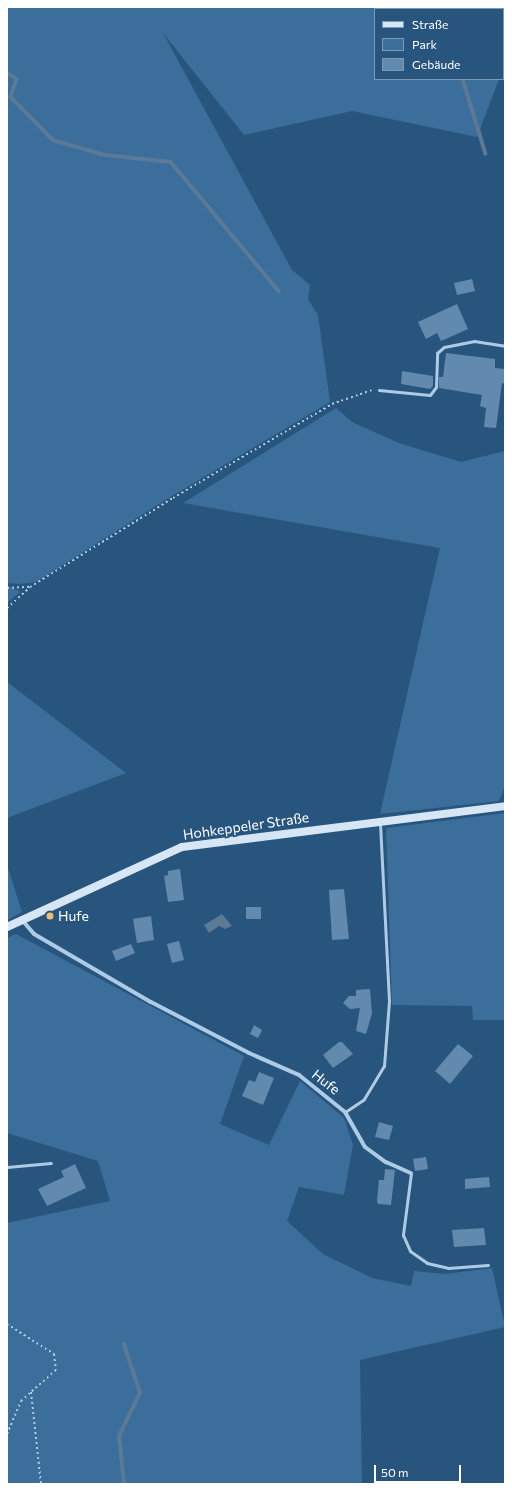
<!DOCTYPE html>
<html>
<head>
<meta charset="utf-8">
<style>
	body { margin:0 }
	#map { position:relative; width:512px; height:1491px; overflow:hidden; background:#28557e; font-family:Commissioner,sans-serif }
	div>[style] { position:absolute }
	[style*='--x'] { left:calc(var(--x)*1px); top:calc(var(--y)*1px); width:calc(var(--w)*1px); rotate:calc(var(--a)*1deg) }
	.green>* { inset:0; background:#3c6e9b }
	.water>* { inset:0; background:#5b7a97 }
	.stream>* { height:3.5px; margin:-1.75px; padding:0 1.75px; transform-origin:1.75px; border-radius:1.75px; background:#5b7a97 }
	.building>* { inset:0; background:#618aae }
	.path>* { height:2px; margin-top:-1px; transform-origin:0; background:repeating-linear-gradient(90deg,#aecbe5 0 2px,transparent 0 5px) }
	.lane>* { height:3px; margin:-1.5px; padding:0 1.5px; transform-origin:1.5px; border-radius:1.5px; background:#aecbe5 }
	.street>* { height:4px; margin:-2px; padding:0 2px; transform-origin:2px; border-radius:2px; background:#aecbe5 }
	.secondary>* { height:8px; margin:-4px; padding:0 4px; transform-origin:4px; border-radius:4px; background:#d7e6f5 }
	.dots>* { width:11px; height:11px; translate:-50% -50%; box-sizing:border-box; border:2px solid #28557e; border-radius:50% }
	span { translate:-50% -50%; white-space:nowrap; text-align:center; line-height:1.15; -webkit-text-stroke:3.5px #28557e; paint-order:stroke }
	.street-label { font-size:14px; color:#fff }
	.poi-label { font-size:14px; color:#fff }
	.left { translate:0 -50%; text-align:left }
	.frame { position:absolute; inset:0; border:8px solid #fff; pointer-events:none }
	.legend { position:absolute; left:374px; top:8px; width:130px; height:72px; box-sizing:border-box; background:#28557e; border:1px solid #7e99b2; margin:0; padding:5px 7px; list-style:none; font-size:12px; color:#fff }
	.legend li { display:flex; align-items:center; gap:8px; height:20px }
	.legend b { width:20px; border:1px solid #7e99b2 }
	.scale { position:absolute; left:374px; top:1465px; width:87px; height:18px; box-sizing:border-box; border:2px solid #fff; border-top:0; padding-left:5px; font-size:12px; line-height:14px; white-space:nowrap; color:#fff; -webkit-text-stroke:3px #28557e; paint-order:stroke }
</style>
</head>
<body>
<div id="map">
	<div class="green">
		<i style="clip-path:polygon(7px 7px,505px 7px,503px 67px,503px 9px,375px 9px,375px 79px,499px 79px,477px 137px,352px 111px,244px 135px,163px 33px,292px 270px,310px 285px,308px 299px,318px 315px,330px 402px,167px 499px,36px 582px,19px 584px,7px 583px)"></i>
		<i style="clip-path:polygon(336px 408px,352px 422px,399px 443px,461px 462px,505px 451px,505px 786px,499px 801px,380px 814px,440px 548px,183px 503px)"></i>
		<i style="clip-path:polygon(7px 585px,20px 592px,7px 603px)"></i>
		<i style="clip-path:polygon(7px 682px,126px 773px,7px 818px)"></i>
		<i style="clip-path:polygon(505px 813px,505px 1020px,473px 1020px,472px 1006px,392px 1005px,386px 828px)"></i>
		<i style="clip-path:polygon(7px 865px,22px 912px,7px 920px)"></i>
		<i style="clip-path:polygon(16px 934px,244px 1056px,220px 1124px,269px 1145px,300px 1081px,344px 1118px,353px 1145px,344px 1195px,299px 1187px,287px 1221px,323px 1254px,372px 1278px,411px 1286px,414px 1271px,445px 1274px,492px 1268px,505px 1327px,360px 1360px,362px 1484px,7px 1484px,7px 1223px,110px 1201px,98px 1161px,7px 1133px,7px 938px)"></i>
	</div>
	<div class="water">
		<i style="clip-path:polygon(222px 914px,232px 926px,225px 929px,219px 926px,209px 933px,204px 925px)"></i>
	</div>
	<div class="stream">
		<i style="--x:436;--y:7;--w:2;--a:63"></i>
		<i style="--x:7;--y:73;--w:12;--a:31"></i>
		<i style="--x:17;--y:79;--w:19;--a:108"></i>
		<i style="--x:11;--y:97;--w:60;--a:45.7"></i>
		<i style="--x:53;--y:140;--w:54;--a:16.1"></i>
		<i style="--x:105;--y:155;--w:66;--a:6.1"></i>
		<i style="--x:171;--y:162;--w:168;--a:50.1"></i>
		<i style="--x:463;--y:79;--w:78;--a:73"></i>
		<i style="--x:124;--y:1484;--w:48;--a:-95.9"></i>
		<i style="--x:119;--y:1436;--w:48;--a:-64"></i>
		<i style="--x:140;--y:1393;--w:51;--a:-108.4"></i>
	</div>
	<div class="building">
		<i style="clip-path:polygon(472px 279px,475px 291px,457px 295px,454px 283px)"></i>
		<i style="clip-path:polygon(457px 304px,468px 329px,441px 341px,437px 333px,426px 339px,418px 322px)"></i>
		<i style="clip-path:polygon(446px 353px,495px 359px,495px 368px,505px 369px,505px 384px,502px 383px,496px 428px,484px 427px,486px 408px,480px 406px,482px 395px,439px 388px,439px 377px,443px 377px)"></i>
		<i style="clip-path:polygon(402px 371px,433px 376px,433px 386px,430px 389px,401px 384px)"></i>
		<i style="clip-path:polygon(180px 869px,184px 900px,168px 902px,164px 876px,168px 875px,168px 871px)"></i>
		<i style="clip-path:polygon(344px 889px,349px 939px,332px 940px,329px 890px)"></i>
		<i style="clip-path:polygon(246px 907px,261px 907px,261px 919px,246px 919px)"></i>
		<i style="clip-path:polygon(151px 916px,154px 940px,137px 943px,133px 919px)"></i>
		<i style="clip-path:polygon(179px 941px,184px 960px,172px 963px,167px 944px)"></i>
		<i style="clip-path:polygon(131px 944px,135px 953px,116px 961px,112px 951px)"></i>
		<i style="clip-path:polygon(370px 989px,372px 1013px,366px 1034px,356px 1031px,360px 1008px,350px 1009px,343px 1003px,349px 996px,356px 996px,356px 990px)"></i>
		<i style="clip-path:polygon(254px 1025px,262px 1030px,258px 1038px,250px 1034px)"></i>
		<i style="clip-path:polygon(339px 1042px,342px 1042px,353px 1054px,333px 1068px,323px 1055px)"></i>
		<i style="clip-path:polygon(458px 1044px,473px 1056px,450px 1084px,435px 1071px)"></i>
		<i style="clip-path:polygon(259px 1072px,274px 1078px,263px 1105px,242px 1096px,249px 1080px,255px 1082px)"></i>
		<i style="clip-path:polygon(379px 1122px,393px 1126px,389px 1140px,375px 1137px)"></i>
		<i style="clip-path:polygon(426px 1157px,428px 1169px,415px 1171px,413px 1159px)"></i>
		<i style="clip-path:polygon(75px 1164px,86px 1188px,47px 1206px,38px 1189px,64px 1177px,61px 1171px)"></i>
		<i style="clip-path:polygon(385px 1169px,395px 1170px,391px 1205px,378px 1204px,377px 1201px,379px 1180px,384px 1180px)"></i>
		<i style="clip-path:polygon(489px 1177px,490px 1187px,465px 1189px,465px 1179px)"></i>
		<i style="clip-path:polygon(484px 1228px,486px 1245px,454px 1247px,452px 1230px)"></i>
	</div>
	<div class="path">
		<i style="--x:7;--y:588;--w:22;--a:-3"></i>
		<i style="--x:7;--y:608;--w:31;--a:-42"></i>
		<i style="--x:30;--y:587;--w:168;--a:-31.9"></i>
		<i style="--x:173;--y:498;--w:185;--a:-30.6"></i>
		<i style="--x:332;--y:404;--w:42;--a:-19.3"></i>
		<i style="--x:7;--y:1324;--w:56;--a:32.6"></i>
		<i style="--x:54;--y:1354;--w:16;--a:83"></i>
		<i style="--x:56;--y:1370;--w:33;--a:139"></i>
		<i style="--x:31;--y:1392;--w:93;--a:83.8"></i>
		<i style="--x:7;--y:1434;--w:36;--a:-67"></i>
		<i style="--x:21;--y:1401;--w:13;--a:-42"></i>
	</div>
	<div class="lane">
		<i style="--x:379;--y:390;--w:51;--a:5.6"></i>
		<i style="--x:430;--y:395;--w:10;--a:-53"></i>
		<i style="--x:436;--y:387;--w:34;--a:-88"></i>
		<i style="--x:437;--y:353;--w:9;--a:-41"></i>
		<i style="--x:444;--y:347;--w:31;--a:-11"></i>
		<i style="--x:474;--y:341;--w:31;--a:9"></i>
		<i style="--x:345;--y:1112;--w:23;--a:-34"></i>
		<i style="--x:364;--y:1099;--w:39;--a:-59"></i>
		<i style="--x:384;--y:1066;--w:65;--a:-85.6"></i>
		<i style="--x:389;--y:1001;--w:179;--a:-92.9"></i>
		<i style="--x:7;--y:1167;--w:44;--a:-5.2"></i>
		<i style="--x:411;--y:1173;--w:63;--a:97.4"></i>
		<i style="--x:403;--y:1235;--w:17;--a:66"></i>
		<i style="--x:410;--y:1251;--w:21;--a:35"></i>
		<i style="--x:427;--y:1263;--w:22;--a:13"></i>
		<i style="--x:448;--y:1268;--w:40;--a:-4.3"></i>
	</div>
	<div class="street">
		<i style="--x:22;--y:920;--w:18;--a:49"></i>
		<i style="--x:34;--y:934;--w:135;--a:30.2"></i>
		<i style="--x:151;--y:1002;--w:110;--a:27.5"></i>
		<i style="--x:249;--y:1053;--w:55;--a:23.7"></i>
		<i style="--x:299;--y:1075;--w:59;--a:38.8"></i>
		<i style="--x:345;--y:1112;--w:40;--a:60.3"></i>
		<i style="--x:365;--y:1147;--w:26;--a:36"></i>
		<i style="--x:386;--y:1162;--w:27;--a:24"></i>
	</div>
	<div class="secondary">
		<i style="--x:7;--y:927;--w:192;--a:-24.6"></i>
		<i style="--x:182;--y:847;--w:326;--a:-7.2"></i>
	</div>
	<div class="dots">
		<i style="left:50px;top:916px;background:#ecbf74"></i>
	</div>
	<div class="street-label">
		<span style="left:246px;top:826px;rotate:-8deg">Hohkeppeler Straße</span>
		<span style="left:326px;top:1082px;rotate:38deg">Hufe</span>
	</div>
	<div class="poi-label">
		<span class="left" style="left:58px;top:916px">Hufe</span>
	</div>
	<div class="frame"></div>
	<ul class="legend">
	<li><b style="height:5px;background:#d7e6f5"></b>Straße</li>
	<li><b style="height:11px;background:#3c6e9b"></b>Park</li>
	<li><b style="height:11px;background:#618aae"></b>Gebäude</li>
	</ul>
	<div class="scale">50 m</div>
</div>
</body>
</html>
